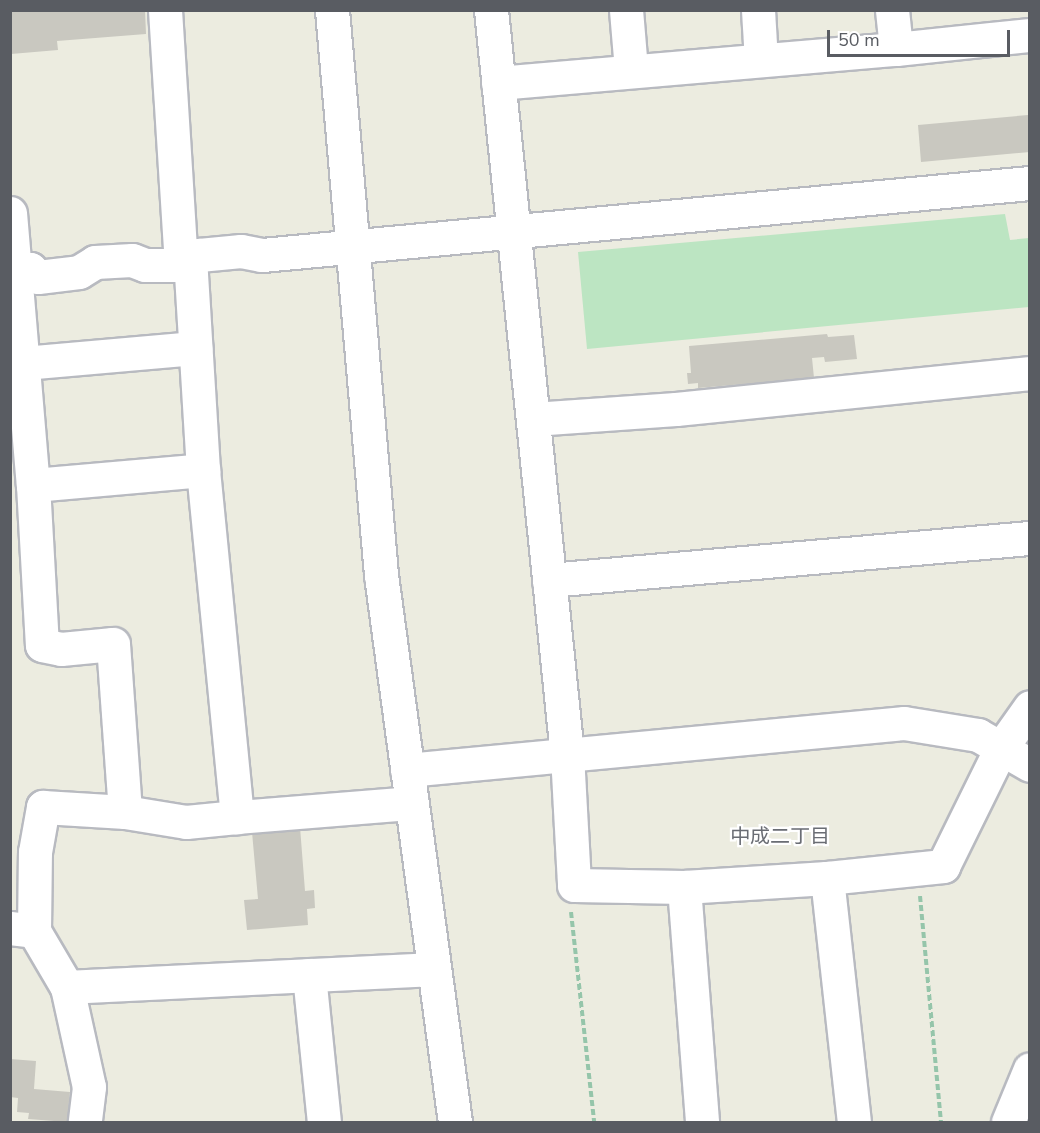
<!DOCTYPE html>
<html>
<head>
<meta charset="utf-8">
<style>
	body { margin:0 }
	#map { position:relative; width:1040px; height:1133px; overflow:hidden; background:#ecece0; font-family:"Nunito Sans","Noto Sans JP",sans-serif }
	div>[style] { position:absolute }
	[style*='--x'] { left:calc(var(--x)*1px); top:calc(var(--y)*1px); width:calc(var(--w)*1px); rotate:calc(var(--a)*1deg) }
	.green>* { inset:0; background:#bce5c2 }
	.building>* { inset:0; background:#c9c8c0 }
	.path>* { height:4px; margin-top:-2px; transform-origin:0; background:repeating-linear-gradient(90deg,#95c5aa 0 6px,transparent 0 9px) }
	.roads { filter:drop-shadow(2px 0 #b8bac0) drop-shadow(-2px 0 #b8bac0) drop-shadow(0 2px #b8bac0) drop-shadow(0 -2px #b8bac0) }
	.minor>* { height:33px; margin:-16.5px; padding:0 16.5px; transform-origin:16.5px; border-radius:16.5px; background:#fff }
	span { translate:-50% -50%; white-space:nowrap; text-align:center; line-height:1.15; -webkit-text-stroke:4.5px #fff; paint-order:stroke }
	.neighbourhood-label { font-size:20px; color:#6a6d74 }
	.frame { position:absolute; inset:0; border:12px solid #595c62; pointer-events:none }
	.scale { position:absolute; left:827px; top:30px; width:183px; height:27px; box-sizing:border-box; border:3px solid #595c62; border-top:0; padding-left:8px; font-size:18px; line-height:21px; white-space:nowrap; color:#595c62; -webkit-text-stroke:4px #fff; paint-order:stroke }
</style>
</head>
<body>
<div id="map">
	<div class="green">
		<i style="clip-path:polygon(1005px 214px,1010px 240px,1029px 238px,1029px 307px,587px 349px,578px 252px)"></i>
	</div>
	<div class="building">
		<i style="clip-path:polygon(10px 10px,145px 10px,146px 34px,57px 41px,58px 50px,11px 54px)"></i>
		<i style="clip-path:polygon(1028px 115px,1030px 152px,921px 162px,918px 125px)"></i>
		<i style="clip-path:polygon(827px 334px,828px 337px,854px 335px,857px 359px,825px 362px,824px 357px,812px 358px,814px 378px,698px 388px,698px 383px,688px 384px,687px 373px,691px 373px,689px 346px)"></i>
		<i style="clip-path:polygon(300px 827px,305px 891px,314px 890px,315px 908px,307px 909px,308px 925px,247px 930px,244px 900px,258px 899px,252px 832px)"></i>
		<i style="clip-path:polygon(10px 1059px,36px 1061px,34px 1089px,70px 1092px,67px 1122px,28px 1119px,29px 1113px,17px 1112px,18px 1098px,10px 1097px)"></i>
	</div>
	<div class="path">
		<i style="--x:920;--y:896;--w:227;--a:84.7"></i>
		<i style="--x:571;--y:912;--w:211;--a:83.7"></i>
	</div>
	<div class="roads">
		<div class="minor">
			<i style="--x:165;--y:10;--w:256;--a:86.4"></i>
			<i style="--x:332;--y:10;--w:567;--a:85.04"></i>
			<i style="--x:381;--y:575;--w:552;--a:82.3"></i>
			<i style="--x:491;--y:10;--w:748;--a:84.17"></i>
			<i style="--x:567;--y:754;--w:131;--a:86.9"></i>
			<i style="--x:574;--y:885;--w:110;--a:1"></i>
			<i style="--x:684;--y:887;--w:143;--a:-3.6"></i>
			<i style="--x:827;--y:878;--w:117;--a:-5.9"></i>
			<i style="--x:943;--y:866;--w:131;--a:-63.8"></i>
			<i style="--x:1001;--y:748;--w:50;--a:-54.7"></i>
			<i style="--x:626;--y:10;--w:60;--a:85.2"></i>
			<i style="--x:758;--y:10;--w:50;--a:86.6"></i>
			<i style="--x:892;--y:10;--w:39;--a:84"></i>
			<i style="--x:498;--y:83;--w:399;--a:-4.9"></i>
			<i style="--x:896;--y:49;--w:135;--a:-6"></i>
			<i style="--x:10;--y:213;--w:273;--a:85.2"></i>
			<i style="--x:33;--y:485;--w:171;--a:-5"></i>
			<i style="--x:203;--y:470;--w:210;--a:-93.5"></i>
			<i style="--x:10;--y:269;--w:20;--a:0"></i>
			<i style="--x:30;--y:269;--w:11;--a:45"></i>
			<i style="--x:38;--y:277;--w:41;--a:-7"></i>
			<i style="--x:79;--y:272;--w:19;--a:-32"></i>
			<i style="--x:95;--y:262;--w:37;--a:-3"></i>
			<i style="--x:132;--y:260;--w:14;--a:21"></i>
			<i style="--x:145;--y:265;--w:36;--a:0"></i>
			<i style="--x:181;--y:265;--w:21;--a:-29"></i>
			<i style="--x:199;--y:255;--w:42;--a:-5.4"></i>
			<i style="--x:241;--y:251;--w:21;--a:11"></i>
			<i style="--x:262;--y:255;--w:771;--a:-5.36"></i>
			<i style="--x:23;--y:363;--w:173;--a:-5"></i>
			<i style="--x:533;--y:419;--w:143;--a:-4"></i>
			<i style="--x:676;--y:409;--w:356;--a:-5.8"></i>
			<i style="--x:203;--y:470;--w:349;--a:84.4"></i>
			<i style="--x:237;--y:817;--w:175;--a:-4.6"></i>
			<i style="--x:33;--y:485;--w:160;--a:86.8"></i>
			<i style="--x:42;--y:645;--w:19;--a:12"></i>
			<i style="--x:61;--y:649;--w:52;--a:-5.5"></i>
			<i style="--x:113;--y:644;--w:168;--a:85.9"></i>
			<i style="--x:549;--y:580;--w:483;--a:-5"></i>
			<i style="--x:407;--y:770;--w:499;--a:-5.4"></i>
			<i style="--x:904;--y:723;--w:75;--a:9.2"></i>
			<i style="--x:978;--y:735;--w:60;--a:30"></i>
			<i style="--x:827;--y:878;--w:245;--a:83.7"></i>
			<i style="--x:684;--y:887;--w:236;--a:85.6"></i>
			<i style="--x:10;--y:928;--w:24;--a:7"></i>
			<i style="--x:34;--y:931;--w:65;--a:59.5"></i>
			<i style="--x:67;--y:987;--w:102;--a:77.6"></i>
			<i style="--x:89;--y:1087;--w:35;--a:97"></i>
			<i style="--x:34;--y:931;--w:79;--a:-89.3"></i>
			<i style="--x:35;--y:852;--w:46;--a:-79.9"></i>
			<i style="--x:43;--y:807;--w:82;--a:3.5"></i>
			<i style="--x:125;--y:812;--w:62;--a:9.3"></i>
			<i style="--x:186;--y:822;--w:51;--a:-5.6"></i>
			<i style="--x:309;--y:975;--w:148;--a:84.2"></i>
			<i style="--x:67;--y:987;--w:367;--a:-2.8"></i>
			<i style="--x:1008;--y:1122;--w:57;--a:-67.5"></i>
		</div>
	</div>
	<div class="neighbourhood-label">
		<span style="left:780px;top:836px">中成二丁目</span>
	</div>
	<div class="frame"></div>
	<div class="scale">50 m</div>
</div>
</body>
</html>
